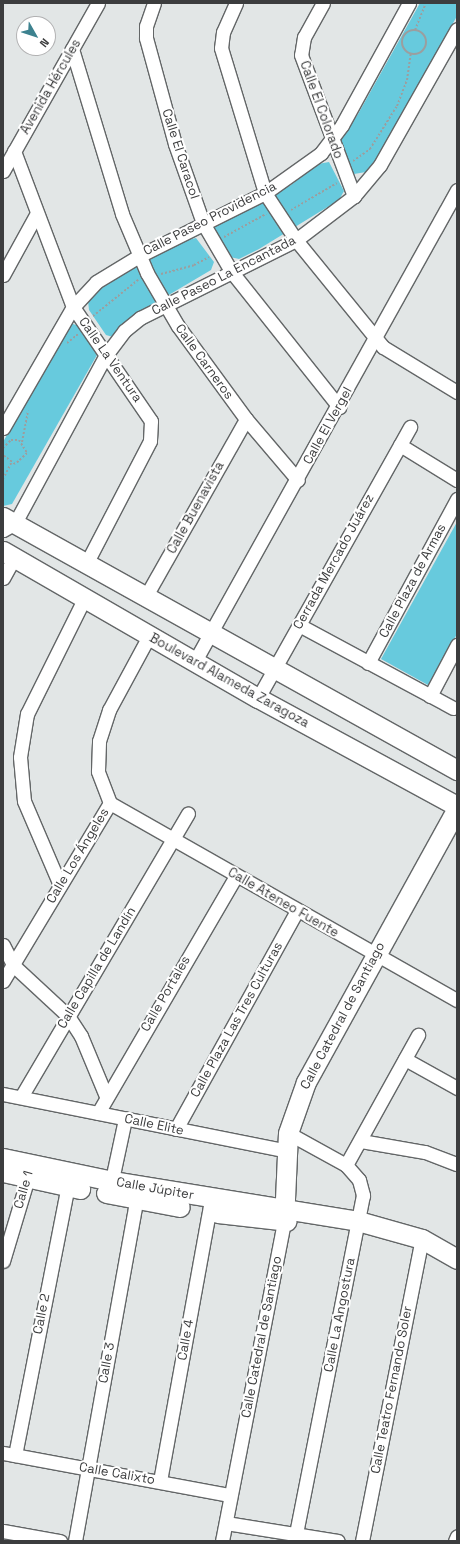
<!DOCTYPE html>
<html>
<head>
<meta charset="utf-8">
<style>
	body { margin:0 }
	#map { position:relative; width:460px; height:1544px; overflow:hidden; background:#e2e6e6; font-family:"Space Grotesk",sans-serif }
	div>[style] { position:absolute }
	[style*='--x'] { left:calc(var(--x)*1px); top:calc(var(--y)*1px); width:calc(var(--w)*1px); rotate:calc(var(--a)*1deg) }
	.green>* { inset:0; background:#67cadd }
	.path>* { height:2px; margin-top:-1px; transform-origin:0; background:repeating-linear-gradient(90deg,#9b9e9f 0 2px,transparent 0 4px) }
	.path>.ring { margin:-1px; padding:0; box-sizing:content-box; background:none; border:2px solid #9b9e9f; border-radius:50% }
	.roads { filter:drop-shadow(1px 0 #636667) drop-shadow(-1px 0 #636667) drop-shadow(0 1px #636667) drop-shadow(0 -1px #636667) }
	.street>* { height:13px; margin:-6.5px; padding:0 6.5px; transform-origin:6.5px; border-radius:6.5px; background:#fff }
	.secondary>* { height:19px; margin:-9.5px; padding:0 9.5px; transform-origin:9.5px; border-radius:9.5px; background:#fff }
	span { translate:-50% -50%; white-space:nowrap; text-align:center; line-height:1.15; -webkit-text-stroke:4px #fff; paint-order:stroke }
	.street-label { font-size:13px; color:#3c3d3e }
	.frame { position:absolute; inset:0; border:4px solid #3c3d3e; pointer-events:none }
	.north { position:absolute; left:16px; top:16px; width:40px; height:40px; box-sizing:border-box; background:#fff; border:1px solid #b1b1b2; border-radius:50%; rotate:129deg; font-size:11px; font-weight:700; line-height:16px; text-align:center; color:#3c3d3e }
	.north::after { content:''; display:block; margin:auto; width:14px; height:18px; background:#3d828f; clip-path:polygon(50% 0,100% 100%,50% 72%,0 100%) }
</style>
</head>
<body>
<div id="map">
	<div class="green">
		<i style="clip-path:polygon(420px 3px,457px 3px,457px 16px,386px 146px,366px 172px,354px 174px,338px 142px,358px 114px)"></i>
		<i style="clip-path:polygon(329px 162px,344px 191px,339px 200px,259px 249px,239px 259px,230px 257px,214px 229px,218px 221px,291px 185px,318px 164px)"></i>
		<i style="clip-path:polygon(196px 238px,214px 262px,211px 270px,167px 296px,113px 337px,106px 335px,89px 310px,88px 301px,102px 284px,175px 243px)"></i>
		<i style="clip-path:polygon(70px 323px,79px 326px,97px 355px,12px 504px,3px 506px,3px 442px)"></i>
		<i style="clip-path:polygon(457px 522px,457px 634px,428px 685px,381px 659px)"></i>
	</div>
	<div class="path">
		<i style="--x:415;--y:30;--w:29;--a:-68"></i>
		<i class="ring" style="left:402px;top:30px;width:22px;height:22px"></i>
		<i style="--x:353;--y:161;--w:21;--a:-35"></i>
		<i style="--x:370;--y:149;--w:51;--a:-57.9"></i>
		<i style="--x:397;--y:106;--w:28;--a:-69"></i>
		<i style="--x:407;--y:80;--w:27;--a:-82"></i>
		<i style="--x:291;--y:210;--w:53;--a:-30.4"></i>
		<i style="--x:224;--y:237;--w:48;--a:-28.7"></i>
		<i style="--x:161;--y:274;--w:34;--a:-15"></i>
		<i style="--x:194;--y:265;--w:17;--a:-28"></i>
		<i style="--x:93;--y:316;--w:58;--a:-38.7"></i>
		<i style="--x:67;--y:343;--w:14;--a:-39"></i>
		<i style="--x:22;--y:442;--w:32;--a:-79"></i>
		<i style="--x:3;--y:448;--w:11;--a:-45"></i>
		<i style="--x:11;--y:440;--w:8;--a:0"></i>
		<i style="--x:19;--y:440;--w:15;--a:58"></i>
		<i style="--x:27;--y:453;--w:16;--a:137"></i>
		<i style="--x:15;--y:464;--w:15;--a:-143"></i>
		<i style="--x:3;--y:479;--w:18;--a:-63"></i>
	</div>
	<div class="roads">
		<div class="street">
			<i style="--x:154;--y:3;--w:24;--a:109"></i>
			<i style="--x:146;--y:26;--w:12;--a:90"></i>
			<i style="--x:146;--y:38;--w:110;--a:74.7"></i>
			<i style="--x:175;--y:144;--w:84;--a:70.5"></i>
			<i style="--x:203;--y:223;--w:56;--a:59.7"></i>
			<i style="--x:231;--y:271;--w:174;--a:51.5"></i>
			<i style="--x:236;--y:3;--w:32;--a:114"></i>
			<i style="--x:223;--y:32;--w:16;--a:97"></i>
			<i style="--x:221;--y:48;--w:152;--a:73.1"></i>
			<i style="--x:265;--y:193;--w:56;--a:56.6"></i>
			<i style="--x:296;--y:240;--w:138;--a:50.9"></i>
			<i style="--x:383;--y:347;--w:87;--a:31.3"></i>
			<i style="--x:323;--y:3;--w:39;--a:119"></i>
			<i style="--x:304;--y:37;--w:18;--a:99"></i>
			<i style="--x:301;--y:55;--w:151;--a:69.4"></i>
			<i style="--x:72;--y:49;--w:172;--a:73.1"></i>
			<i style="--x:122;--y:214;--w:64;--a:67"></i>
			<i style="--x:147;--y:273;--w:61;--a:59.7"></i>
			<i style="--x:178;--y:326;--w:115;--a:53.8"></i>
			<i style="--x:246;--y:419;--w:80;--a:49.6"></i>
			<i style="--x:14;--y:151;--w:167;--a:69.3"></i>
			<i style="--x:73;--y:307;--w:138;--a:55.6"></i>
			<i style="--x:151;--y:421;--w:20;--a:93"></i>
			<i style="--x:150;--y:441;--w:136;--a:117.5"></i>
			<i style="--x:3;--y:171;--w:193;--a:-60.5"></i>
			<i style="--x:3;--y:275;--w:68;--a:-61.2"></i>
			<i style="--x:3;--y:428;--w:140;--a:-60"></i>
			<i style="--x:73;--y:307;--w:34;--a:-47"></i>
			<i style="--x:96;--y:282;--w:50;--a:-31.2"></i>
			<i style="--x:139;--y:256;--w:141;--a:-26.6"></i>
			<i style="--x:265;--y:193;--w:69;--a:-35.5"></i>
			<i style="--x:321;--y:153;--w:35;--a:-53"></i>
			<i style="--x:342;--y:125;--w:139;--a:-61.2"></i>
			<i style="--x:400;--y:445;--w:67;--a:31.6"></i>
			<i style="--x:3;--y:530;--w:14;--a:-30"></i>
			<i style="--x:15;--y:523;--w:191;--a:-61.6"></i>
			<i style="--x:106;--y:355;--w:30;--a:-53"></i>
			<i style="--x:124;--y:331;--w:21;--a:-39"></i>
			<i style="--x:140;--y:318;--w:174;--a:-26.6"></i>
			<i style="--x:296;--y:240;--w:73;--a:-37.2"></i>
			<i style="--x:354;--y:196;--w:40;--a:-50"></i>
			<i style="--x:380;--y:165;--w:156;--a:-60.5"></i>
			<i style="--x:3;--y:578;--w:23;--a:-61"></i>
			<i style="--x:146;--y:596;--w:203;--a:-60.5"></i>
			<i style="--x:299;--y:625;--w:175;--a:28.3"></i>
			<i style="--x:195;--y:661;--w:539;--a:-60.91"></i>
			<i style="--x:368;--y:663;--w:187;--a:-61.5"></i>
			<i style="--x:430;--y:696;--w:58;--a:-62.1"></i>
			<i style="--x:258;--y:698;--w:311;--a:-60.7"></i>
			<i style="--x:110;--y:803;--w:399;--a:29.6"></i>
			<i style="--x:110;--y:803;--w:34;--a:-111"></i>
			<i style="--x:98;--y:771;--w:30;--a:-88"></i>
			<i style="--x:99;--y:741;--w:33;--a:-72"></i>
			<i style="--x:109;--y:710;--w:84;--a:-61.6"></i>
			<i style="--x:60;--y:885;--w:91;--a:-113.2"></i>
			<i style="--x:24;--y:801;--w:44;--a:-95.2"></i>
			<i style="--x:20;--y:757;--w:44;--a:-80.8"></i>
			<i style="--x:27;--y:714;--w:128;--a:-63.6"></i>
			<i style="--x:3;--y:945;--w:22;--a:63"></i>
			<i style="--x:13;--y:965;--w:75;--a:42.8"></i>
			<i style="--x:68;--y:1016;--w:24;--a:57"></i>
			<i style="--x:81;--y:1036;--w:65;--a:67.4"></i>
			<i style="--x:3;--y:981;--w:208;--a:-59"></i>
			<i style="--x:405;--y:1059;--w:60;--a:29.1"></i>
			<i style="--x:3;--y:1094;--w:290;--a:11.3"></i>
			<i style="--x:21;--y:1097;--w:329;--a:-59.5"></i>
			<i style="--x:98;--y:1113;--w:274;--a:-59.8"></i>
			<i style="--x:176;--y:1129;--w:249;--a:-61"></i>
			<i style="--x:288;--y:1133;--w:66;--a:28.9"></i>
			<i style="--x:346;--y:1165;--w:20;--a:49"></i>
			<i style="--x:359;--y:1180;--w:16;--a:75"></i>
			<i style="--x:363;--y:1195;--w:346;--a:101.2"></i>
			<i style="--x:361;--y:1141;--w:65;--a:9.8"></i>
			<i style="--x:425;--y:1152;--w:34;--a:21"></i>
			<i style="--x:346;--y:1165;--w:149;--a:-61"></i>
			<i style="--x:110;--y:1189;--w:72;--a:-77.9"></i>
			<i style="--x:3;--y:1261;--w:94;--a:-73.3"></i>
			<i style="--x:3;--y:1453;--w:231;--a:10.5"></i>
			<i style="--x:15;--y:1455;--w:281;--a:-78.9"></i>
			<i style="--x:160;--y:1481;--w:287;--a:-79.7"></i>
			<i style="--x:226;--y:1523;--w:113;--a:9.1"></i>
			<i style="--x:3;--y:1531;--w:58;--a:10"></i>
			<i style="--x:75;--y:1541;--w:355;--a:-79.8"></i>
			<i style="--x:222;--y:1541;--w:326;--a:-79"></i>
			<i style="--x:362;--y:1541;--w:308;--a:-78.8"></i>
			<i style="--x:455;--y:1541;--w:5;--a:-68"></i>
		</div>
		<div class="secondary">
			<i style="--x:3;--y:517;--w:520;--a:29.13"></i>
			<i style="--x:3;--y:551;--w:294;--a:30"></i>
			<i style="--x:258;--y:698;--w:226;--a:28.5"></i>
			<i style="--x:3;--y:1158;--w:111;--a:11.9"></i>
			<i style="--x:112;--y:1181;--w:249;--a:9.2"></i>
			<i style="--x:358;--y:1221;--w:66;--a:15.7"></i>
			<i style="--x:422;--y:1239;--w:40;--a:29.7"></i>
			<i style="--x:3;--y:1172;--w:79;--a:12.4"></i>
			<i style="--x:106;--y:1193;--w:75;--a:10.7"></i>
			<i style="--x:218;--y:1213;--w:69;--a:6.6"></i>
			<i style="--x:284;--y:1221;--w:88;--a:-87.4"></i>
			<i style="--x:288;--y:1133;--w:54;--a:-70.6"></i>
			<i style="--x:306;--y:1082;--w:313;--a:-61.1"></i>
		</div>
	</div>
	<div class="street-label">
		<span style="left:51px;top:87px;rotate:-60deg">Avenida Hércules</span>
		<span style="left:321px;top:110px;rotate:70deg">Calle El Colorado</span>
		<span style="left:180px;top:154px;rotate:72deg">Calle El Caracol</span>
		<span style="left:210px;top:219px;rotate:-27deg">Calle Paseo Providencia</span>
		<span style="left:224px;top:276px;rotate:-27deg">Calle Paseo La Encantada</span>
		<span style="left:110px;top:360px;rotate:55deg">Calle La Ventura</span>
		<span style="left:204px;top:362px;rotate:54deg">Calle Carneros</span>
		<span style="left:328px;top:426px;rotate:-61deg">Calle El Vergel</span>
		<span style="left:196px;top:508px;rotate:-61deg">Calle Buenavista</span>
		<span style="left:334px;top:562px;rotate:-61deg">Cerrada Mercado Juárez</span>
		<span style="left:413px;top:581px;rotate:-62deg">Calle Plaza de Armas</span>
		<span style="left:229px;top:681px;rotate:29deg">Boulevard Alameda Zaragoza</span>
		<span style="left:78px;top:856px;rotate:-59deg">Calle Los Ángeles</span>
		<span style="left:283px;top:903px;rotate:30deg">Calle Ateneo Fuente</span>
		<span style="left:97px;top:968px;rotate:-59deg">Calle Capilla de Landín</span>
		<span style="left:166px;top:994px;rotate:-60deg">Calle Portales</span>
		<span style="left:343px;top:1016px;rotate:-62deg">Calle Catedral de Santiago</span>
		<span style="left:237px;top:1020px;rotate:-61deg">Calle Plaza Las Tres Culturas</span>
		<span style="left:154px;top:1125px;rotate:12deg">Calle Elite</span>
		<span style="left:155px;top:1189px;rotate:10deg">Calle Júpiter</span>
		<span style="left:24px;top:1190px;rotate:-74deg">Calle 1</span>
		<span style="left:42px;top:1314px;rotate:-79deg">Calle 2</span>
		<span style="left:340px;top:1315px;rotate:-79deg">Calle La Angostura</span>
		<span style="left:262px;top:1337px;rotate:-79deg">Calle Catedral de Santiago</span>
		<span style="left:186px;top:1340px;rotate:-80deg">Calle 4</span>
		<span style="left:107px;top:1363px;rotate:-80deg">Calle 3</span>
		<span style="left:392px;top:1390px;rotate:-79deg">Calle Teatro Fernando Soler</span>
		<span style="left:117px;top:1474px;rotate:10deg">Calle Calixto</span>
	</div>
	<div class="frame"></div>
	<div class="north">N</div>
</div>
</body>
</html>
